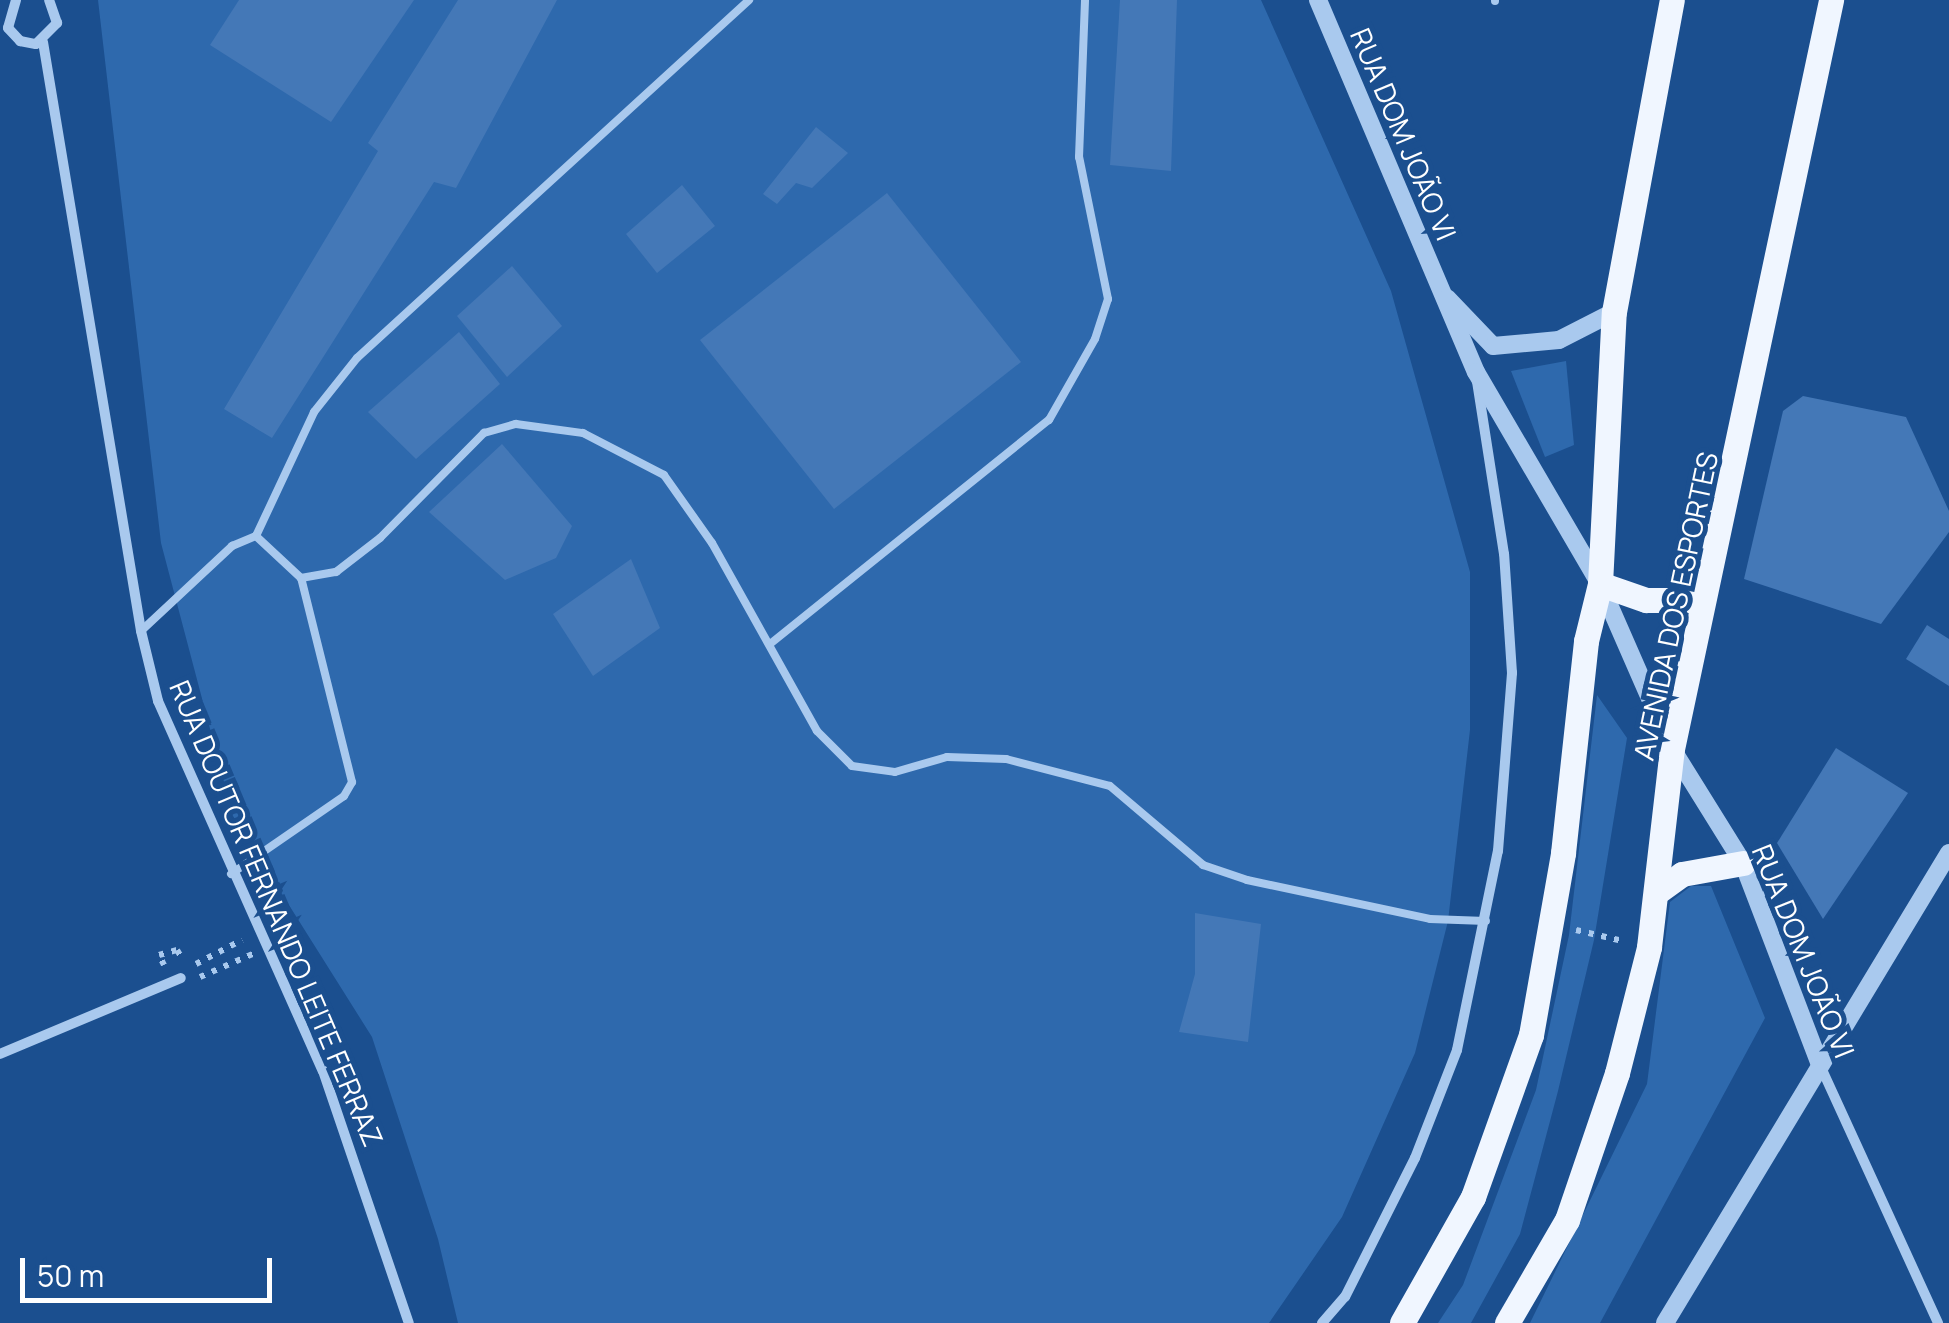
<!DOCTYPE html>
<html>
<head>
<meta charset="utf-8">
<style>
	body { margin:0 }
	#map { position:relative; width:1949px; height:1323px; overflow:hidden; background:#1b4f8f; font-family:Manrope,sans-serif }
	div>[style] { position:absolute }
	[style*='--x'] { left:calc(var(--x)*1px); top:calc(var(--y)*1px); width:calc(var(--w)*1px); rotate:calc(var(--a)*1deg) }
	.green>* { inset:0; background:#2e69ad }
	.building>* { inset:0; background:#4478b7 }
	.path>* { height:6px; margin-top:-3px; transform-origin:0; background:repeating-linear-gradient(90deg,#a9c9ee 0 5px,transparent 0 13px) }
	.service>* { height:8px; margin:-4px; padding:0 4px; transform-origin:4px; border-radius:4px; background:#a9c9ee }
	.minor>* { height:10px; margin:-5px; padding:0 5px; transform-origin:5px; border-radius:5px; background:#a9c9ee }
	.tertiary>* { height:18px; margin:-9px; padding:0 9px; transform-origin:9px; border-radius:9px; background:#a9c9ee }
	.primary>* { height:25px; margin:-12.5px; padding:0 12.5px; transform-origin:12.5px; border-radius:12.5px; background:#f0f6ff }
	span { translate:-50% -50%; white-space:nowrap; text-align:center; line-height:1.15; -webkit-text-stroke:10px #1b4f8f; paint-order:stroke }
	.street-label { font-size:28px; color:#fff }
	.scale { position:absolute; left:20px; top:1258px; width:252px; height:45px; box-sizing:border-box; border:5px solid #fff; border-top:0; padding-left:12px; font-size:30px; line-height:35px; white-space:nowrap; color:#fff; -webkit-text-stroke:8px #1b4f8f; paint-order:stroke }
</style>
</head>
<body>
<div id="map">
	<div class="green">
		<i style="clip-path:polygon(98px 0,1261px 0,1391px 291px,1470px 572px,1470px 730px,1448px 921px,1415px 1053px,1342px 1217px,1269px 1323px,458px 1323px,438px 1239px,372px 1037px,233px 816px,161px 543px)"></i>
		<i style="clip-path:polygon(1566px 361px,1574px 445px,1545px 457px,1511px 371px)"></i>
		<i style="clip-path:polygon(1597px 695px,1627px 738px,1594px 940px,1558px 1091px,1520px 1234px,1471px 1323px,1438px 1323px,1463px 1285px,1536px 1090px,1569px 935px)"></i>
		<i style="clip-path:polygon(1691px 886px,1711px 886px,1765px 1018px,1600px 1323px,1530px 1323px,1647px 1084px,1670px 902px)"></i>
	</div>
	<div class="building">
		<i style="clip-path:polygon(239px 0,414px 0,331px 122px,210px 45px)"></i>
		<i style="clip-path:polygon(458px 0,557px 0,456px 188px,434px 182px,272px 438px,224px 409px,378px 151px,368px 143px)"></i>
		<i style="clip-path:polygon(1120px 0,1177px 0,1171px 171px,1110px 165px)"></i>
		<i style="clip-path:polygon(816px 127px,848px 153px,812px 188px,796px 183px,777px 204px,763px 194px)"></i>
		<i style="clip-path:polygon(682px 185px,715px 226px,657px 273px,626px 234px)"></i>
		<i style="clip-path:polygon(887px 193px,1021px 362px,834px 509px,700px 340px)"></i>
		<i style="clip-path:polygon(512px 266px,562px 326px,507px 377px,457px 316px)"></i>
		<i style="clip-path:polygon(459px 332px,500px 384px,416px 459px,368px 412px)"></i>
		<i style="clip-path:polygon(1803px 396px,1906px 417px,1949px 511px,1949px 532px,1881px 624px,1744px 579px,1783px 411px)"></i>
		<i style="clip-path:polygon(502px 444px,572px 526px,556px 558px,505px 580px,429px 512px)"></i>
		<i style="clip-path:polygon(631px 559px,660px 628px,593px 676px,553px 614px)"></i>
		<i style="clip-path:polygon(1927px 625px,1949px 639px,1949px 686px,1906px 659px)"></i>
		<i style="clip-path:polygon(1836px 748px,1908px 793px,1823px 919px,1777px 843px)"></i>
		<i style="clip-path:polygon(1195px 913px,1261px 924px,1248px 1042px,1179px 1032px,1195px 974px)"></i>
	</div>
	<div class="path">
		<i style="--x:1576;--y:930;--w:48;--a:13.2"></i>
		<i style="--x:196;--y:964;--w:52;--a:-27.6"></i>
		<i style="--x:164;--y:965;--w:11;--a:-117"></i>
		<i style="--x:159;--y:955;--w:19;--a:-16"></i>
		<i style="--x:177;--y:950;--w:12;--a:59"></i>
		<i style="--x:200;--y:977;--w:58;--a:-23.5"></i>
	</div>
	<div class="service">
		<i style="--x:1495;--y:1;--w:1;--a:-90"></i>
		<i style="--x:301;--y:578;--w:36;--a:-10"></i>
		<i style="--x:336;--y:572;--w:56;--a:-37.7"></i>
		<i style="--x:380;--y:538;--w:148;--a:-45.3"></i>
		<i style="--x:484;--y:433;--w:33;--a:-16"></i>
		<i style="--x:516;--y:424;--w:68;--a:7.7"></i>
		<i style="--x:583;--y:433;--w:91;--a:27.4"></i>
		<i style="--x:664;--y:475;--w:83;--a:54.8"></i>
		<i style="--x:712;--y:543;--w:215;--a:60.8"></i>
		<i style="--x:817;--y:731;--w:49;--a:45"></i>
		<i style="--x:852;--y:766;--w:43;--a:7.9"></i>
		<i style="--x:895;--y:772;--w:54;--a:-16.1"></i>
		<i style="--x:947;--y:757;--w:59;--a:1.9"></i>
		<i style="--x:1006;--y:759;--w:107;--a:14.6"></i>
		<i style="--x:1110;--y:786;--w:122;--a:40.3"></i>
		<i style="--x:1203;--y:865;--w:46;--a:18.8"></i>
		<i style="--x:1247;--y:880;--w:187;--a:12"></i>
		<i style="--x:1430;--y:919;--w:56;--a:2"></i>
		<i style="--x:141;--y:631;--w:125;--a:-43"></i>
		<i style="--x:232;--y:546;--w:26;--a:-23"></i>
		<i style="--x:256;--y:536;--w:137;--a:-64.9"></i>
		<i style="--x:314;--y:412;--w:69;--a:-51.5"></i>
		<i style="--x:357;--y:358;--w:531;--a:-42.4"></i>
		<i style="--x:770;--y:644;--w:358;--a:-38.8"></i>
		<i style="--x:1049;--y:420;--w:93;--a:-60.4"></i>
		<i style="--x:1095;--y:339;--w:42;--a:-72"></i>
		<i style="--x:1108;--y:299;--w:145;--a:-101.5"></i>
		<i style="--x:1079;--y:157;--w:157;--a:-87.8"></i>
		<i style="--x:231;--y:874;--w:137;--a:-34.6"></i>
		<i style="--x:344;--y:796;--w:16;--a:-60"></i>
		<i style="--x:352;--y:782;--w:210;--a:-104"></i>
		<i style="--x:301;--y:578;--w:62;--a:-137"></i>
	</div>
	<div class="minor">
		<i style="--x:16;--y:0;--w:29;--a:106"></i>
		<i style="--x:8;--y:28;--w:18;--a:47"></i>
		<i style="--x:20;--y:41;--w:16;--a:11"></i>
		<i style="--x:36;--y:44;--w:30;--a:-45"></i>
		<i style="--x:57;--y:23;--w:24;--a:-109"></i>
		<i style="--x:43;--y:42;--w:597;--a:80.55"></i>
		<i style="--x:141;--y:631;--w:72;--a:76.3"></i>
		<i style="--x:158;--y:701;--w:405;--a:66"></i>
		<i style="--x:323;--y:1071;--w:266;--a:71.2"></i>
		<i style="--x:0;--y:1054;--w:196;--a:-22.8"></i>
		<i style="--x:1819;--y:1063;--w:286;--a:65.4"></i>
		<i style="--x:1322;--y:1323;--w:35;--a:-49"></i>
		<i style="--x:1345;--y:1297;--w:156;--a:-63.3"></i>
		<i style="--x:1415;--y:1158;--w:116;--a:-68.7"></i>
		<i style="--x:1457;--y:1050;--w:203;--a:-78.4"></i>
		<i style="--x:1498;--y:851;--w:179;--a:-85.5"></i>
		<i style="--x:1512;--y:673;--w:119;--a:-93.8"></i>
		<i style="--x:1504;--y:554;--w:174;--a:-98.9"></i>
	</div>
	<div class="tertiary">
		<i style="--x:1318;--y:0;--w:404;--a:67"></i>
		<i style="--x:1476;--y:372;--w:246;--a:59.7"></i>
		<i style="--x:1600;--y:584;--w:180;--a:66.4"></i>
		<i style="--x:1672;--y:749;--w:134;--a:58.1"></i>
		<i style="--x:1743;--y:863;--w:213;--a:69.1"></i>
		<i style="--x:1447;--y:298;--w:66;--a:46.2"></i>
		<i style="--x:1493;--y:346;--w:66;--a:-5.2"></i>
		<i style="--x:1559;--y:340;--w:62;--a:-27"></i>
		<i style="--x:1665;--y:1323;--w:549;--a:-58.86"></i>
	</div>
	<div class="primary">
		<i style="--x:1600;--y:584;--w:49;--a:19.2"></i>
		<i style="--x:1646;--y:600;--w:57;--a:0"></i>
		<i style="--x:1660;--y:890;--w:27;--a:-36"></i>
		<i style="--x:1682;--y:874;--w:62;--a:-10.2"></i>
		<i style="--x:1402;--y:1323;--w:145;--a:-60.6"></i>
		<i style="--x:1473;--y:1197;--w:172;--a:-70.3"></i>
		<i style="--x:1531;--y:1035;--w:185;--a:-80"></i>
		<i style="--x:1563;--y:853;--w:213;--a:-83.8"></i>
		<i style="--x:1586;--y:641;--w:59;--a:-76.2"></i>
		<i style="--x:1600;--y:584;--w:272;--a:-87.1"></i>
		<i style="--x:1614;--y:312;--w:317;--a:-79.5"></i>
		<i style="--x:1507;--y:1323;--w:119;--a:-59.8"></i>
		<i style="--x:1567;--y:1220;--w:155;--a:-71.2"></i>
		<i style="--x:1617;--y:1073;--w:130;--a:-75.7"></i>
		<i style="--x:1649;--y:947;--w:199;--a:-83.4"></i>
		<i style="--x:1672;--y:749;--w:766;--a:-78.01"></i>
	</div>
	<div class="street-label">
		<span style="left:1404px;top:134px;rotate:67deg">RUA DOM JOÃO VI</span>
		<span style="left:1675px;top:606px;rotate:-78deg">AVENIDA DOS ESPORTES</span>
		<span style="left:277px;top:913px;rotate:67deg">RUA DOUTOR FERNANDO LEITE FERRAZ</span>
		<span style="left:1804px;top:951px;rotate:68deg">RUA DOM JOÃO VI</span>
	</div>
	<div class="scale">50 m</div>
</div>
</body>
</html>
